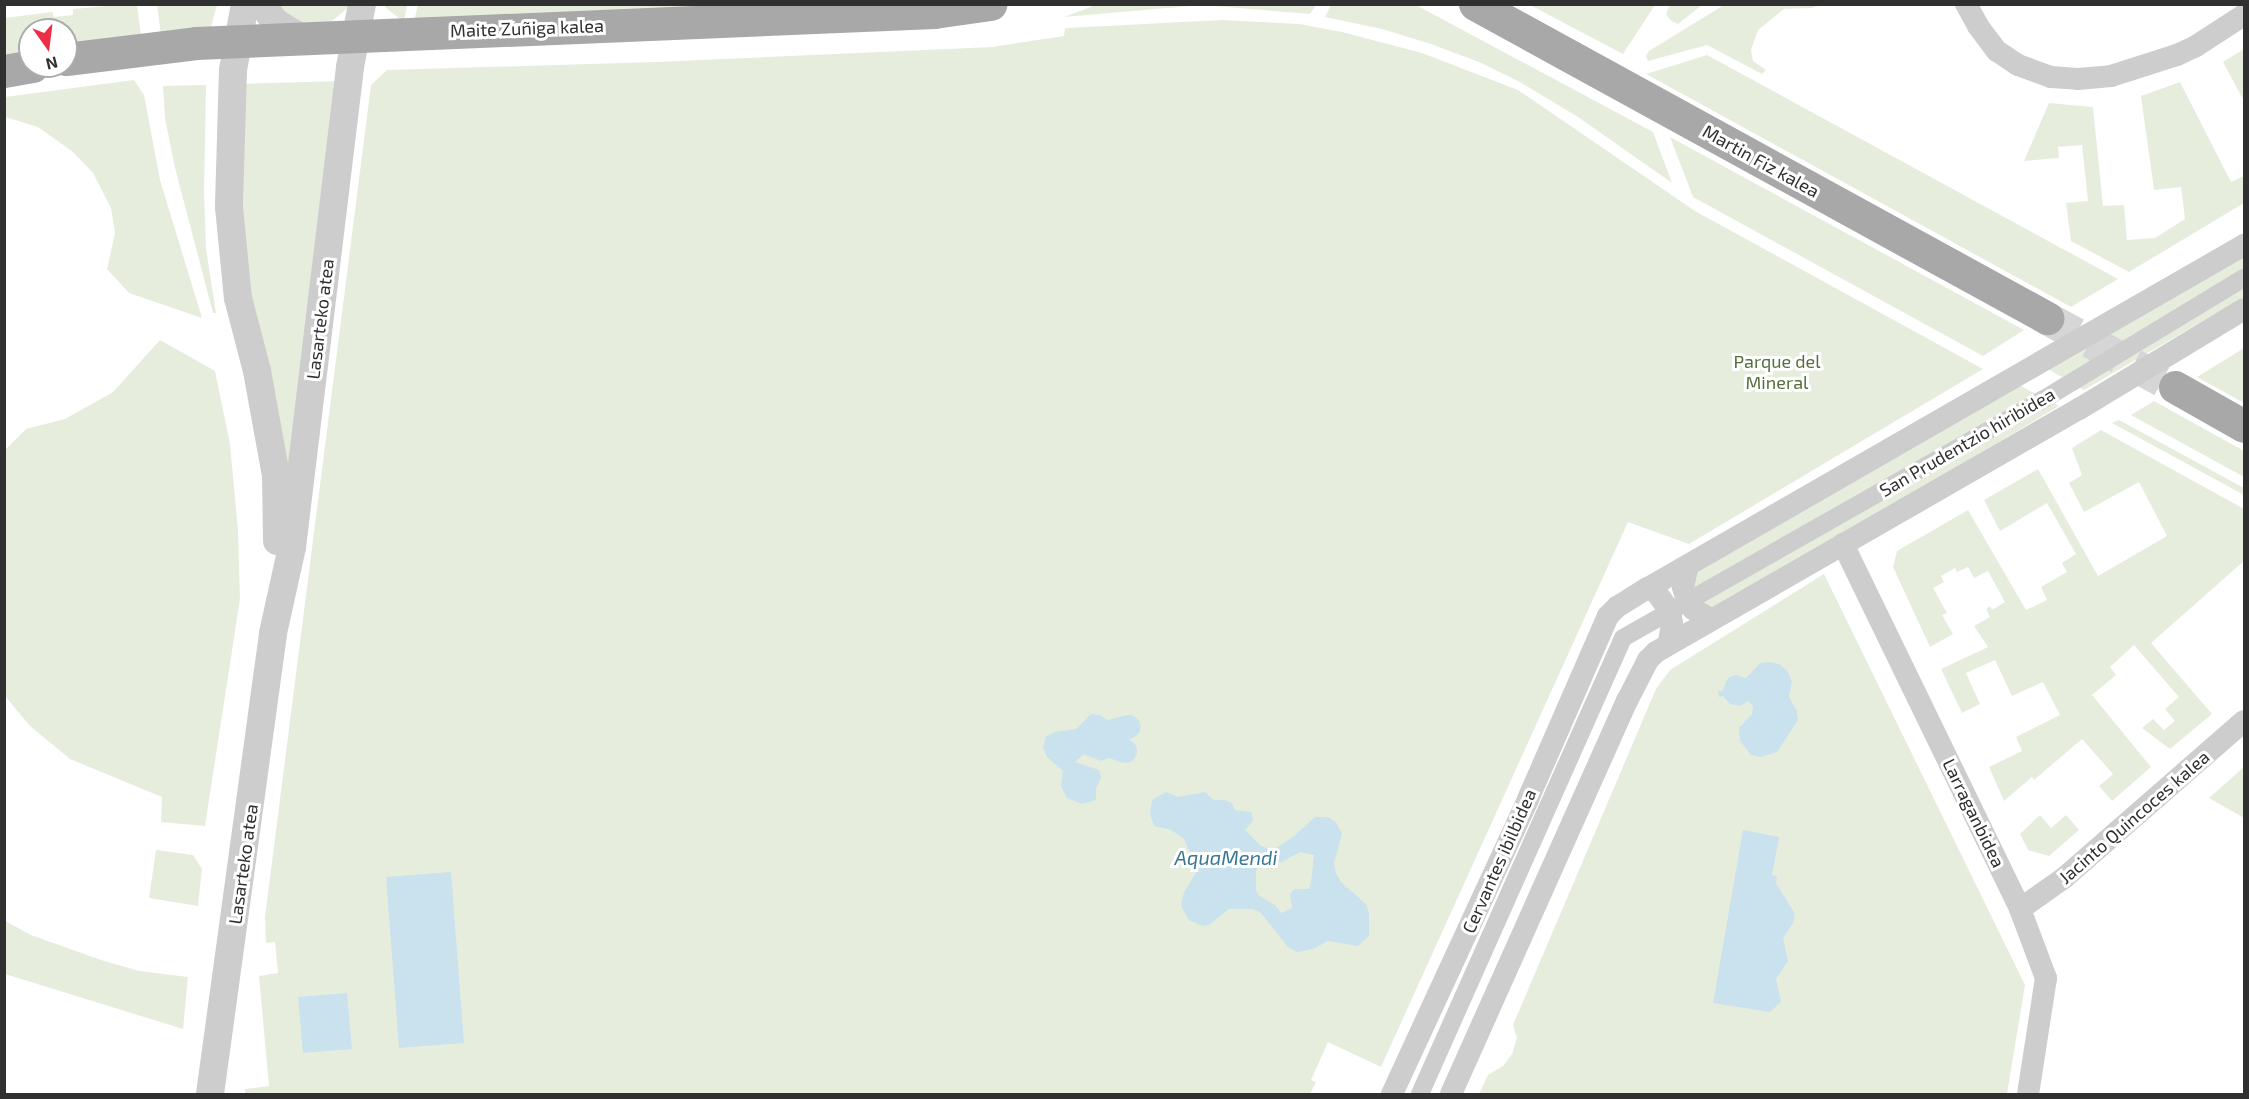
<!DOCTYPE html>
<html>
<head>
<meta charset="utf-8">
<style>
	body { margin:0 }
	#map { position:relative; width:2249px; height:1099px; overflow:hidden; background:#fff; font-family:"Exo 2",sans-serif }
	div>[style] { position:absolute }
	[style*='--x'] { left:calc(var(--x)*1px); top:calc(var(--y)*1px); width:calc(var(--w)*1px); rotate:calc(var(--a)*1deg) }
	.green>* { inset:0; background:#e7eddd }
	.water>* { inset:0; background:#c9e2ee }
	.canal>* { height:24px; margin:-12px; padding:0 12px; transform-origin:12px; border-radius:12px; background:#c9e2ee }
	.primary-tunnel>* { height:33px; margin-top:-16.5px; transform-origin:0; background:repeating-linear-gradient(90deg,#d6d6d6 0 33px,transparent 0 49px) }
	.pedestrian>* { height:18px; margin:-9px; padding:0 9px; transform-origin:9px; border-radius:9px; background:#cdcdcd }
	.minor>* { height:22px; margin:-11px; padding:0 11px; transform-origin:11px; border-radius:11px; background:#cdcdcd }
	.tertiary>* { height:28px; margin:-14px; padding:0 14px; transform-origin:14px; border-radius:14px; background:#cdcdcd }
	.primary>* { height:33px; margin:-16.5px; padding:0 16.5px; transform-origin:16.5px; border-radius:16.5px; background:#a8a8a8 }
	span { translate:-50% -50%; white-space:nowrap; text-align:center; line-height:1.15; -webkit-text-stroke:6px #fff; paint-order:stroke }
	.street-label { font-size:18px; color:#303030 }
	.park-label { font-size:18px; color:#566e3b }
	.water-label { font-size:20px; color:#3a7796; font-style:italic }
	.frame { position:absolute; inset:0; border:6px solid #303030; pointer-events:none }
	.north { position:absolute; left:18px; top:18px; width:60px; height:60px; box-sizing:border-box; background:#fff; border:2px solid #acacac; border-radius:50%; rotate:166deg; font-size:16px; font-weight:700; line-height:24px; text-align:center; color:#303030 }
	.north::after { content:''; display:block; margin:auto; width:21px; height:27px; background:#ec2d46; clip-path:polygon(50% 0,100% 100%,50% 72%,0 100%) }
</style>
</head>
<body>
<div id="map">
	<div class="green">
		<i style="clip-path:polygon(418px 4px,923px 5px,414px 22px)"></i>
		<i style="clip-path:polygon(118px 5px,137px 5px,141px 34px,66px 45px,66px 30px,30px 30px,30px 54px,5px 58px,5px 18px,52px 12px,54px 17px,73px 15px,73px 9px)"></i>
		<i style="clip-path:polygon(157px 5px,217px 5px,210px 30px,161px 36px)"></i>
		<i style="clip-path:polygon(272px 5px,351px 5px,332px 21px,305px 25px)"></i>
		<i style="clip-path:polygon(384px 5px,407px 5px,404px 22px,386px 8px)"></i>
		<i style="clip-path:polygon(1096px 5px,1096px 4px,1316px 5px,1310px 14px,1202px 5px,1064px 17px)"></i>
		<i style="clip-path:polygon(1331px 5px,1416px 5px,1653px 132px,1672px 183px,1578px 117px,1518px 81px,1479px 62px,1431px 44px,1382px 29px,1325px 17px)"></i>
		<i style="clip-path:polygon(1530px 5px,1655px 5px,1623px 54px)"></i>
		<i style="clip-path:polygon(1670px 5px,1670px 4px,1702px 5px,1678px 24px,1671px 21px,1666px 14px)"></i>
		<i style="clip-path:polygon(1724px 5px,1724px 4px,1822px 5px,1811px 8px,1784px 9px,1758px 30px,1751px 50px,1753px 61px,1766px 70px,1762px 74px,1707px 45px,1648px 61px,1646px 56px,1649px 51px)"></i>
		<i style="clip-path:polygon(1223px 20px,1299px 24px,1342px 32px,1422px 53px,1518px 90px,1695px 211px,1983px 369px,1689px 544px,1628px 522px,1381px 1067px,1328px 1042px,1311px 1080px,1316px 1082px,1310px 1094px,245px 1094px,245px 1089px,269px 1086px,259px 976px,278px 973px,275px 942px,266px 943px,265px 917px,371px 85px,387px 70px,656px 62px,992px 47px,1064px 36px,1065px 28px)"></i>
		<i style="clip-path:polygon(2244px 49px,2244px 101px,2223px 62px)"></i>
		<i style="clip-path:polygon(1707px 55px,2118px 279px,2071px 307px,1646px 74px)"></i>
		<i style="clip-path:polygon(134px 80px,144px 95px,160px 180px,202px 318px,129px 293px,107px 269px,115px 233px,111px 208px,93px 173px,73px 152px,38px 127px,5px 117px,5px 97px)"></i>
		<i style="clip-path:polygon(341px 81px,296px 442px,284px 479px,238px 249px,241px 84px)"></i>
		<i style="clip-path:polygon(2180px 82px,2231px 182px,2244px 176px,2244px 203px,2129px 272px,2071px 241px,2066px 203px,2088px 201px,2082px 145px,2058px 147px,2059px 158px,2024px 161px,2049px 103px,2093px 107px,2103px 206px,2124px 205px,2127px 240px,2155px 238px,2185px 219px,2181px 187px,2154px 190px,2141px 96px)"></i>
		<i style="clip-path:polygon(206px 85px,204px 193px,206px 249px,216px 313px,213px 313px,175px 168px,165px 118px,163px 86px)"></i>
		<i style="clip-path:polygon(1670px 137px,2024px 330px,1983px 356px,1693px 197px)"></i>
		<i style="clip-path:polygon(2244px 251px,2244px 297px,2084px 390px,2046px 368px)"></i>
		<i style="clip-path:polygon(160px 340px,215px 371px,230px 444px,238px 531px,240px 599px,205px 826px,161px 822px,162px 797px,70px 759px,30px 726px,5px 696px,5px 450px,26px 429px,65px 419px,113px 392px)"></i>
		<i style="clip-path:polygon(2244px 348px,2244px 403px,2197px 377px)"></i>
		<i style="clip-path:polygon(2019px 385px,2059px 406px,1713px 612px,1689px 593px,1695px 570px)"></i>
		<i style="clip-path:polygon(2154px 401px,2244px 451px,2244px 477px,2131px 415px)"></i>
		<i style="clip-path:polygon(2119px 420px,2244px 488px,2244px 495px,2112px 423px)"></i>
		<i style="clip-path:polygon(2101px 430px,2244px 509px,2244px 561px,2151px 643px,2212px 714px,2170px 749px,2142px 728px,2153px 719px,2164px 730px,2175px 721px,2165px 709px,2179px 697px,2134px 645px,2110px 667px,2116px 675px,2092px 695px,2151px 767px,2112px 801px,2099px 786px,2113px 774px,2082px 739px,2034px 780px,2032px 777px,2004px 801px,1989px 767px,2022px 751px,2016px 737px,2060px 715px,2043px 682px,2012px 696px,1995px 660px,1966px 673px,1980px 704px,1962px 713px,1941px 669px,1988px 647px,1974px 626px,1990px 617px,1986px 609px,1990px 606px,1992px 610px,2005px 602px,1988px 571px,1974px 578px,1968px 567px,1957px 572px,1955px 568px,1941px 576px,1944px 582px,1933px 588px,1947px 613px,1942px 615px,1953px 634px,1930px 647px,1893px 567px,1897px 551px,1968px 510px,2026px 610px,2047px 600px,2041px 587px,2067px 572px,2062px 563px,2076px 554px,2047px 503px,2000px 531px,1984px 500px,2038px 469px,2098px 576px,2167px 536px,2139px 482px,2084px 512px,2069px 483px,2082px 475px,2072px 448px)"></i>
		<i style="clip-path:polygon(1824px 574px,2025px 985px,2007px 1094px,1479px 1094px,1488px 1075px,1503px 1066px,1512px 1054px,1517px 1038px,1513px 1025px,1656px 689px,1670px 670px)"></i>
		<i style="clip-path:polygon(2244px 767px,2244px 818px,2209px 798px)"></i>
		<i style="clip-path:polygon(2040px 815px,2051px 828px,2066px 815px,2079px 830px,2049px 856px,2028px 850px,2020px 834px)"></i>
		<i style="clip-path:polygon(156px 850px,193px 855px,202px 869px,198px 906px,149px 898px)"></i>
		<i style="clip-path:polygon(5px 921px,31px 935px,101px 960px,139px 971px,188px 977px,183px 1029px,5px 974px)"></i>
	</div>
	<div class="water">
		<i style="clip-path:polygon(1771px 662px,1781px 665px,1788px 672px,1792px 682px,1789px 697px,1797px 711px,1798px 720px,1777px 752px,1760px 757px,1751px 755px,1740px 741px,1739px 728px,1752px 714px,1753px 706px,1748px 701px,1740px 706px,1730px 704px,1723px 696px,1719px 697px,1718px 691px,1722px 691px,1728px 678px,1735px 675px,1746px 678px,1760px 663px)"></i>
		<i style="clip-path:polygon(1091px 714px,1100px 715px,1110px 722px,1115px 735px,1109px 758px,1101px 761px,1084px 754px,1075px 762px,1099px 770px,1101px 778px,1096px 788px,1096px 800px,1082px 804px,1067px 798px,1061px 786px,1063px 771px,1047px 757px,1043px 747px,1046px 736px,1055px 732px,1076px 729px)"></i>
		<i style="clip-path:polygon(evenodd,1166px 792px,1178px 797px,1205px 792px,1214px 800px,1225px 800px,1232px 803px,1235px 810px,1251px 812px,1253px 821px,1245px 830px,1261px 846px,1270px 849px,1276px 848px,1293px 837px,1315px 817px,1328px 817px,1336px 822px,1342px 834px,1334px 863px,1336px 873px,1341px 882px,1366px 904px,1369px 914px,1369px 936px,1358px 946px,1328px 941px,1313px 949px,1297px 952px,1288px 947px,1261px 913px,1253px 909px,1229px 909px,1209px 925px,1203px 926px,1189px 920px,1181px 906px,1184px 892px,1196px 873px,1196px 864px,1183px 838px,1171px 830px,1154px 826px,1150px 814px,1152px 800px,1166px 792px,1300px 852px,1314px 855px,1311px 883px,1309px 889px,1294px 889px,1290px 894px,1292px 908px,1281px 913px,1275px 905px,1259px 896px,1256px 890px,1256px 870px,1264px 863px,1282px 862px,1300px 852px)"></i>
		<i style="clip-path:polygon(1743px 830px,1779px 837px,1772px 875px,1777px 876px,1776px 883px,1795px 914px,1793px 923px,1783px 938px,1788px 961px,1776px 979px,1781px 1002px,1770px 1012px,1713px 1003px)"></i>
		<i style="clip-path:polygon(451px 872px,464px 1043px,399px 1048px,386px 877px)"></i>
		<i style="clip-path:polygon(347px 993px,352px 1049px,303px 1053px,298px 997px)"></i>
	</div>
	<div class="canal">
		<i style="--x:1113;--y:731;--w:16;--a:-15"></i>
		<i style="--x:1112;--y:746;--w:14;--a:21"></i>
	</div>
	<div class="primary-tunnel">
		<i style="--x:2047;--y:318;--w:145;--a:28.3"></i>
	</div>
	<div class="pedestrian">
		<i style="--x:1420;--y:1094;--w:499;--a:-66"></i>
		<i style="--x:1623;--y:638;--w:484;--a:-29.6"></i>
		<i style="--x:2044;--y:399;--w:234;--a:-31.2"></i>
	</div>
	<div class="minor">
		<i style="--x:1966;--y:4;--w:25;--a:61"></i>
		<i style="--x:1978;--y:26;--w:31;--a:53"></i>
		<i style="--x:1997;--y:51;--w:25;--a:34"></i>
		<i style="--x:2018;--y:65;--w:35;--a:20"></i>
		<i style="--x:2051;--y:77;--w:27;--a:4"></i>
		<i style="--x:2078;--y:79;--w:33;--a:-5"></i>
		<i style="--x:2111;--y:76;--w:69;--a:-17.7"></i>
		<i style="--x:2177;--y:55;--w:21;--a:-25"></i>
		<i style="--x:2196;--y:46;--w:57;--a:-32.9"></i>
		<i style="--x:1843;--y:544;--w:406;--a:64.1"></i>
		<i style="--x:2020;--y:909;--w:74;--a:69.4"></i>
		<i style="--x:2046;--y:978;--w:117;--a:98.8"></i>
		<i style="--x:1688;--y:565;--w:23;--a:103"></i>
		<i style="--x:1683;--y:587;--w:15;--a:74"></i>
		<i style="--x:1687;--y:601;--w:10;--a:53"></i>
		<i style="--x:1693;--y:609;--w:21;--a:29"></i>
		<i style="--x:1648;--y:588;--w:9;--a:27"></i>
		<i style="--x:1656;--y:592;--w:24;--a:54"></i>
		<i style="--x:1670;--y:611;--w:12;--a:81"></i>
		<i style="--x:1672;--y:623;--w:19;--a:99"></i>
		<i style="--x:2020;--y:909;--w:54;--a:-35.2"></i>
		<i style="--x:2064;--y:878;--w:239;--a:-41.1"></i>
		<i style="--x:1392;--y:1094;--w:325;--a:-65.2"></i>
		<i style="--x:1528;--y:799;--w:200;--a:-66.4"></i>
		<i style="--x:1608;--y:616;--w:13;--a:-45"></i>
		<i style="--x:1617;--y:607;--w:36;--a:-32"></i>
		<i style="--x:1648;--y:588;--w:688;--a:-29.92"></i>
		<i style="--x:1451;--y:1094;--w:431;--a:-65.9"></i>
		<i style="--x:1627;--y:701;--w:46;--a:-62.9"></i>
		<i style="--x:1648;--y:660;--w:11;--a:-45"></i>
		<i style="--x:1656;--y:652;--w:488;--a:-29.9"></i>
		<i style="--x:2079;--y:409;--w:193;--a:-31.2"></i>
	</div>
	<div class="tertiary">
		<i style="--x:245;--y:4;--w:67;--a:100.3"></i>
		<i style="--x:233;--y:70;--w:137;--a:91.7"></i>
		<i style="--x:229;--y:207;--w:91;--a:84.4"></i>
		<i style="--x:238;--y:298;--w:75;--a:75.4"></i>
		<i style="--x:257;--y:371;--w:107;--a:79.7"></i>
		<i style="--x:276;--y:476;--w:65;--a:89.1"></i>
		<i style="--x:262;--y:4;--w:22;--a:54"></i>
		<i style="--x:275;--y:22;--w:33;--a:31"></i>
		<i style="--x:210;--y:1094;--w:465;--a:-82.2"></i>
		<i style="--x:273;--y:633;--w:88;--a:-77.5"></i>
		<i style="--x:292;--y:547;--w:483;--a:-83.1"></i>
		<i style="--x:350;--y:67;--w:64;--a:-79.2"></i>
	</div>
	<div class="primary">
		<i style="--x:1475;--y:4;--w:653;--a:28.76"></i>
		<i style="--x:66;--y:59;--w:131;--a:-7"></i>
		<i style="--x:196;--y:43;--w:739;--a:-2.41"></i>
		<i style="--x:934;--y:12;--w:57;--a:-8.1"></i>
		<i style="--x:4;--y:71;--w:29;--a:-10"></i>
		<i style="--x:2175;--y:387;--w:79;--a:29.5"></i>
	</div>
	<div class="street-label">
		<span style="left:527px;top:28px;rotate:-2deg">Maite Zuñiga kalea</span>
		<span style="left:1761px;top:161px;rotate:29deg">Martin Fiz kalea</span>
		<span style="left:320px;top:319px;rotate:-83deg">Lasarteko atea</span>
		<span style="left:1967px;top:442px;rotate:-30deg">San Prudentzio hiribidea</span>
		<span style="left:1974px;top:813px;rotate:64deg">Larraganbidea</span>
		<span style="left:2134px;top:817px;rotate:-41deg">Jacinto Quincoces kalea</span>
		<span style="left:1499px;top:861px;rotate:-66deg">Cervantes ibilbidea</span>
		<span style="left:243px;top:864px;rotate:-82deg">Lasarteko atea</span>
	</div>
	<div class="park-label">
		<span style="left:1777px;top:372px">Parque del<br>Mineral</span>
	</div>
	<div class="water-label">
		<span style="left:1226px;top:857px">AquaMendi</span>
	</div>
	<div class="frame"></div>
	<div class="north">N</div>
</div>
</body>
</html>
